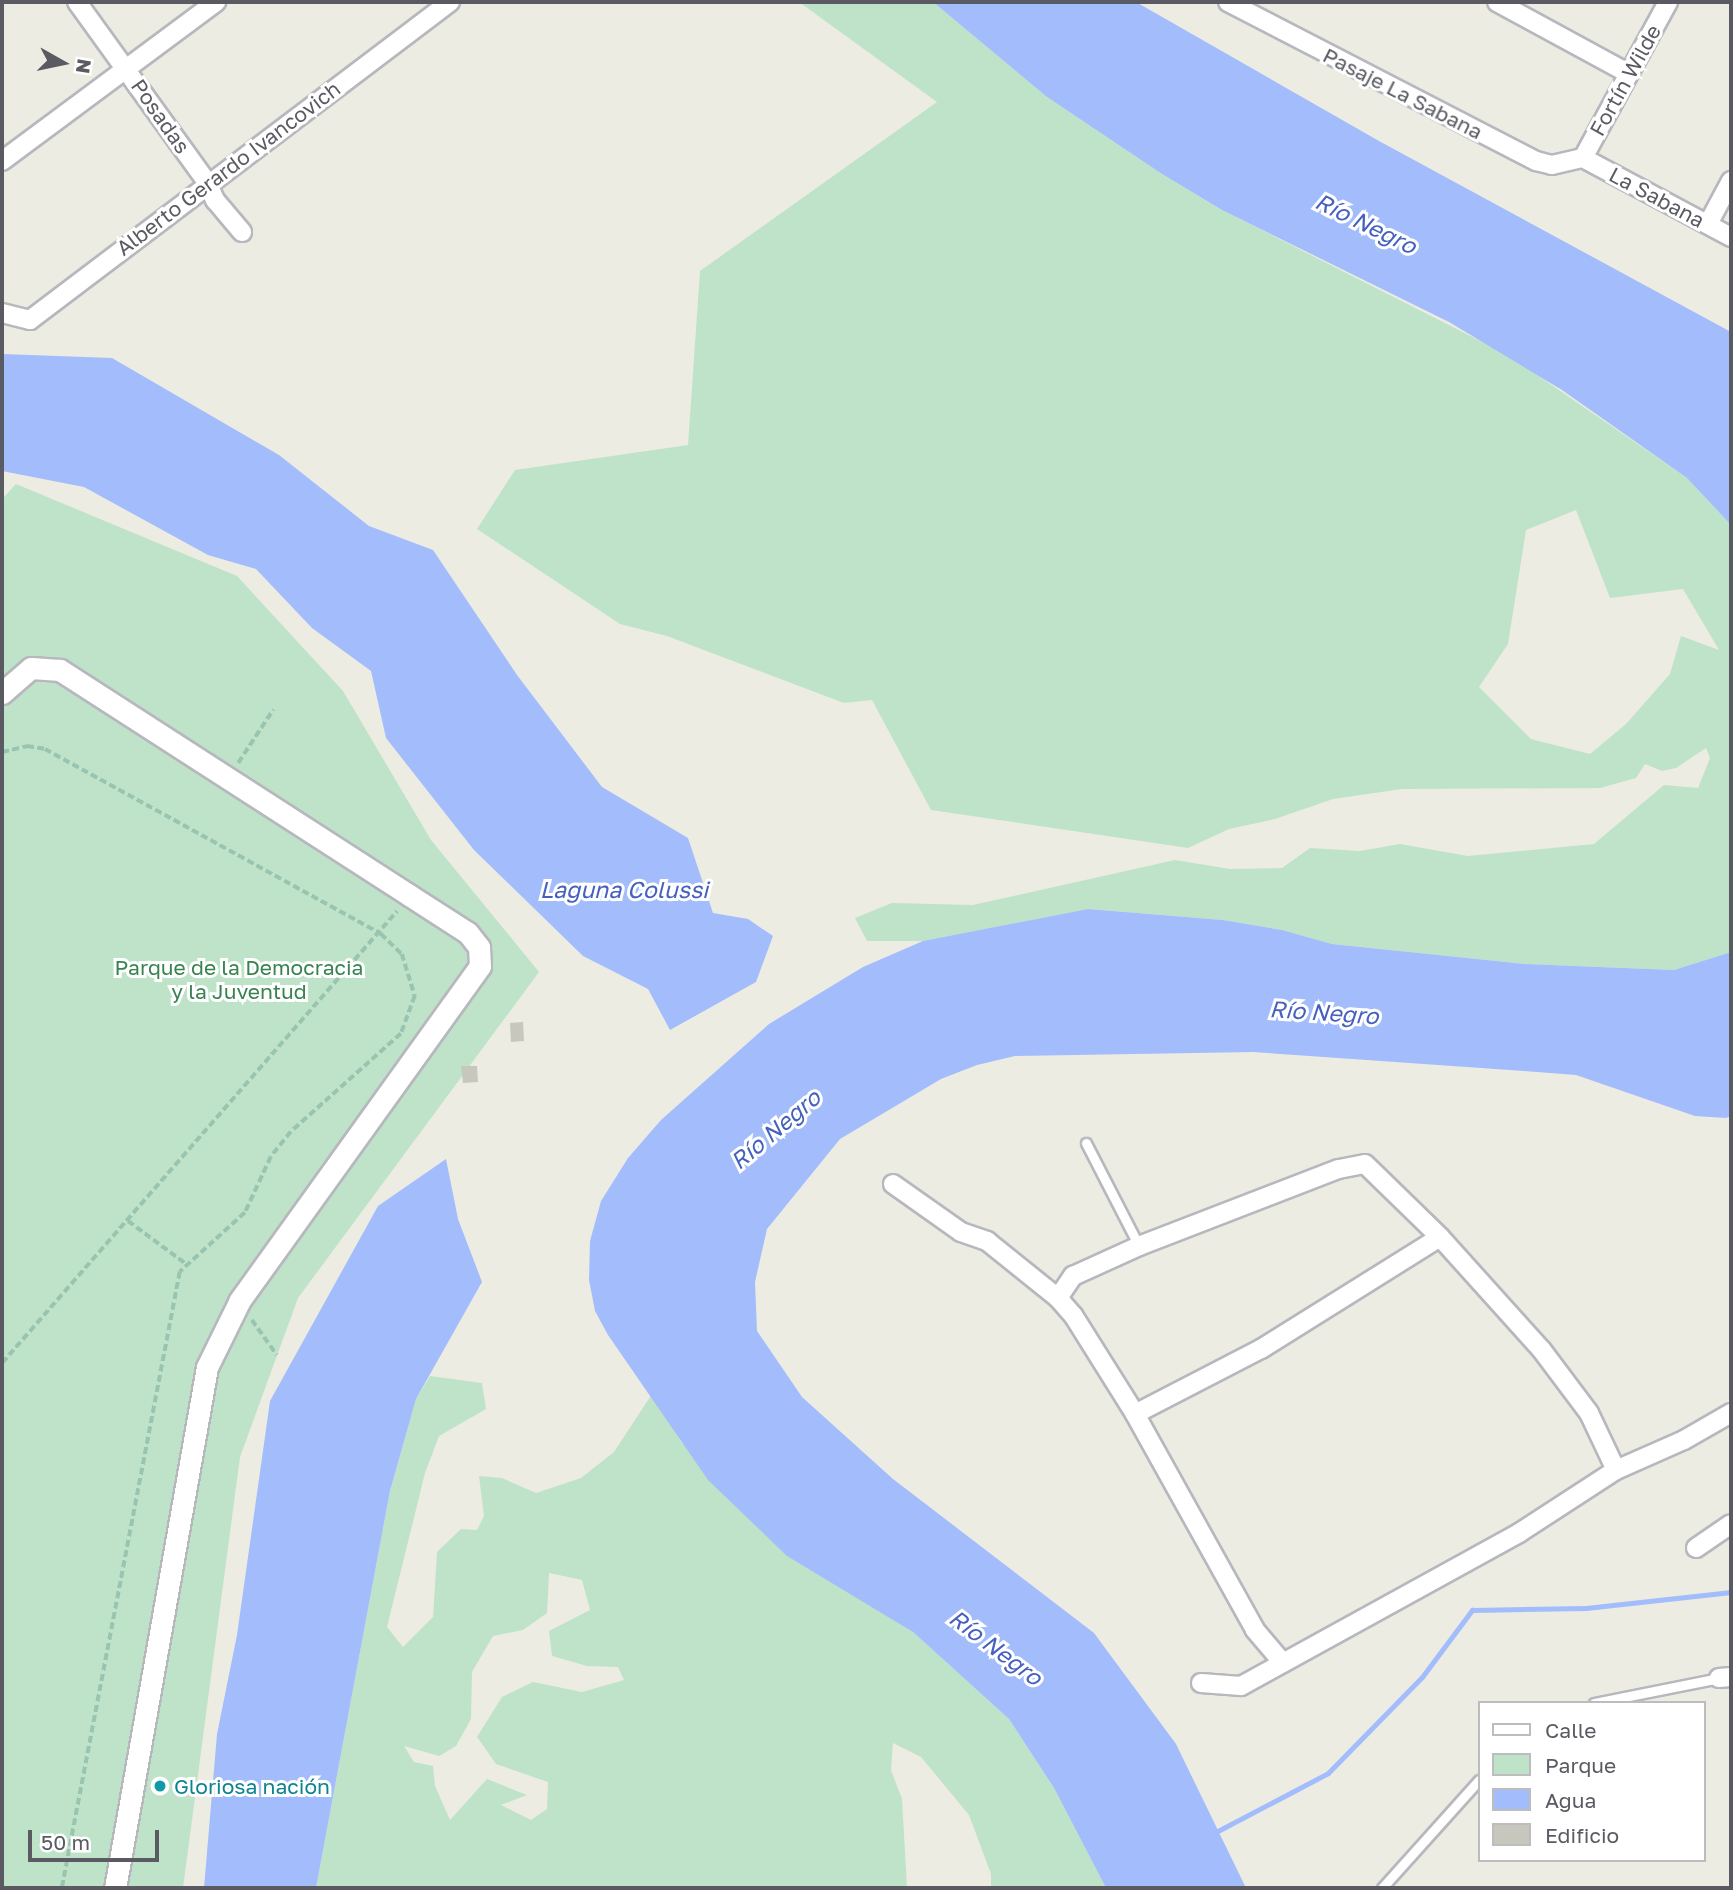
<!DOCTYPE html>
<html>
<head>
<meta charset="utf-8">
<style>
	body { margin:0 }
	#map { position:relative; width:1733px; height:1890px; overflow:hidden; background:#ecece2; font-family:"Golos Text",sans-serif }
	div>[style] { position:absolute }
	[style*='--x'] { left:calc(var(--x)*1px); top:calc(var(--y)*1px); width:calc(var(--w)*1px); rotate:calc(var(--a)*1deg) }
	.green>* { inset:0; background:#bfe3c9 }
	.water>* { inset:0; background:#a3bcfc }
	.stream>* { height:5px; margin:-2.5px; padding:0 2.5px; transform-origin:2.5px; border-radius:2.5px; background:#a3bcfc }
	.building>* { inset:0; background:#c7c7be }
	.path>* { height:3.5px; margin-top:-1.75px; transform-origin:0; background:repeating-linear-gradient(90deg,#98c4b0 0 7px,transparent 0 10.5px) }
	.roads { filter:drop-shadow(2px 0 #b7b8be) drop-shadow(-2px 0 #b7b8be) drop-shadow(0 2px #b7b8be) drop-shadow(0 -2px #b7b8be) }
	.service>* { height:9px; margin:-4.5px; padding:0 4.5px; transform-origin:4.5px; border-radius:4.5px; background:#fff }
	.minor>* { height:18px; margin:-9px; padding:0 9px; transform-origin:9px; border-radius:9px; background:#fff }
	.tertiary>* { height:21px; margin:-10.5px; padding:0 10.5px; transform-origin:10.5px; border-radius:10.5px; background:#fff }
	.dots>* { width:19px; height:19px; translate:-50% -50%; box-sizing:border-box; border:4px solid #fff; border-radius:50% }
	span { translate:-50% -50%; white-space:nowrap; text-align:center; line-height:1.15; -webkit-text-stroke:6px #fff; paint-order:stroke }
	.street-label { font-size:21px; color:#5a5b62 }
	.park-label { font-size:21px; color:#388350 }
	.culture-label { font-size:21px; color:#0d838f }
	.left { translate:0 -50%; text-align:left }
	.water-label { font-size:23px; color:#4660be; font-style:italic }
	.frame { position:absolute; inset:0; border:4px solid #5a5b62; pointer-events:none }
	.legend { position:absolute; left:1478px; top:1701px; width:228px; height:161px; box-sizing:border-box; background:#fff; border:2px solid #bdbdc0; margin:0; padding:9px 12px; list-style:none; font-size:21px; color:#5a5b62 }
	.legend li { display:flex; align-items:center; gap:14px; height:35px }
	.legend b { width:35px; border:2px solid #bdbdc0 }
	.north { position:absolute; left:28px; top:28px; width:70px; height:70px; -webkit-text-stroke:5px #fff; paint-order:stroke; rotate:99deg; font-size:19px; font-weight:700; line-height:28px; text-align:center; color:#5a5b62 }
	.north::after { content:''; display:block; margin:auto; width:24px; height:32px; background:#5a5b62; clip-path:polygon(50% 0,100% 100%,50% 72%,0 100%) }
	.scale { position:absolute; left:28px; top:1830px; width:131px; height:32px; box-sizing:border-box; border:4px solid #5a5b62; border-top:0; padding-left:9px; font-size:21px; line-height:24px; white-space:nowrap; color:#5a5b62; -webkit-text-stroke:5px #fff; paint-order:stroke }
</style>
</head>
<body>
<div id="map">
	<div class="green">
		<i style="clip-path:polygon(evenodd,799px 2px,933px 2px,1047px 97px,1162px 174px,1222px 210px,1508px 355px,1687px 478px,1731px 525px,1731px 952px,1674px 970px,1525px 964px,1332px 944px,1282px 930px,1223px 920px,1089px 909px,923px 941px,867px 941px,855px 918px,892px 903px,973px 905px,1175px 860px,1230px 869px,1282px 868px,1310px 848px,1360px 851px,1400px 844px,1468px 856px,1594px 844px,1664px 785px,1698px 788px,1710px 758px,1706px 748px,1676px 768px,1662px 771px,1645px 764px,1636px 778px,1600px 788px,1402px 789px,1333px 799px,1275px 819px,1229px 829px,1188px 848px,931px 810px,872px 700px,844px 703px,667px 636px,620px 624px,477px 529px,515px 470px,688px 445px,700px 271px,937px 102px,799px 2px,1576px 510px,1610px 598px,1683px 589px,1719px 650px,1681px 636px,1670px 674px,1626px 724px,1590px 754px,1531px 739px,1479px 687px,1508px 644px,1526px 530px,1576px 510px)"></i>
		<i style="clip-path:polygon(16px 484px,237px 576px,343px 691px,431px 840px,539px 972px,298px 1298px,240px 1457px,183px 1888px,2px 1888px,2px 499px)"></i>
		<i style="clip-path:polygon(evenodd,430px 1376px,482px 1383px,486px 1409px,439px 1436px,425px 1473px,387px 1627px,403px 1647px,433px 1617px,437px 1552px,461px 1529px,477px 1530px,484px 1516px,479px 1476px,502px 1478px,536px 1493px,581px 1478px,614px 1452px,652px 1394px,682px 1443px,867px 1602px,913px 1632px,1009px 1719px,1054px 1788px,1106px 1888px,991px 1888px,991px 1874px,969px 1815px,921px 1757px,893px 1743px,891px 1770px,902px 1799px,907px 1888px,316px 1888px,390px 1491px,416px 1399px,430px 1376px,549px 1573px,582px 1580px,590px 1610px,549px 1631px,552px 1656px,587px 1666px,618px 1667px,624px 1680px,582px 1692px,533px 1682px,502px 1697px,477px 1737px,496px 1764px,548px 1782px,547px 1809px,531px 1820px,501px 1805px,527px 1795px,487px 1779px,450px 1820px,435px 1786px,433px 1766px,414px 1762px,404px 1746px,439px 1756px,456px 1746px,471px 1719px,472px 1672px,493px 1636px,523px 1630px,547px 1613px,549px 1573px)"></i>
	</div>
	<div class="water">
		<i style="clip-path:polygon(933px 2px,1136px 2px,1379px 141px,1731px 332px,1731px 525px,1687px 478px,1562px 390px,1449px 322px,1222px 210px,1162px 174px,1047px 97px)"></i>
		<i style="clip-path:polygon(2px 354px,112px 358px,279px 455px,369px 526px,433px 550px,517px 675px,602px 787px,688px 838px,713px 913px,748px 919px,773px 936px,756px 982px,670px 1030px,648px 989px,583px 956px,474px 850px,386px 738px,371px 671px,312px 628px,256px 569px,208px 555px,84px 487px,2px 471px)"></i>
		<i style="clip-path:polygon(1088px 909px,1223px 920px,1282px 930px,1332px 944px,1525px 964px,1674px 970px,1731px 952px,1731px 1116px,1726px 1118px,1695px 1116px,1576px 1075px,1524px 1071px,1253px 1052px,1015px 1056px,977px 1065px,941px 1079px,840px 1139px,767px 1229px,755px 1282px,757px 1331px,802px 1397px,893px 1479px,1094px 1633px,1176px 1744px,1246px 1888px,1106px 1888px,1054px 1788px,1009px 1719px,913px 1632px,787px 1556px,708px 1480px,608px 1335px,595px 1311px,589px 1280px,590px 1241px,601px 1201px,628px 1158px,661px 1120px,769px 1024px,863px 967px,923px 941px)"></i>
		<i style="clip-path:polygon(446px 1159px,458px 1219px,482px 1282px,416px 1399px,390px 1491px,316px 1888px,204px 1888px,217px 1734px,237px 1635px,270px 1401px,378px 1206px)"></i>
	</div>
	<div class="stream">
		<i style="--x:1212;--y:1834;--w:131;--a:-27.7"></i>
		<i style="--x:1328;--y:1773;--w:134;--a:-45.6"></i>
		<i style="--x:1422;--y:1677;--w:84;--a:-53.3"></i>
		<i style="--x:1472;--y:1610;--w:114;--a:-1"></i>
		<i style="--x:1586;--y:1608;--w:146;--a:-6.3"></i>
	</div>
	<div class="building">
		<i style="clip-path:polygon(523px 1022px,524px 1041px,511px 1042px,510px 1023px)"></i>
		<i style="clip-path:polygon(461px 1066px,477px 1066px,478px 1082px,463px 1083px)"></i>
	</div>
	<div class="path">
		<i style="--x:2;--y:752;--w:26;--a:-13"></i>
		<i style="--x:27;--y:746;--w:18;--a:9"></i>
		<i style="--x:45;--y:749;--w:384;--a:28.8"></i>
		<i style="--x:381;--y:934;--w:29;--a:44"></i>
		<i style="--x:402;--y:954;--w:44;--a:72.8"></i>
		<i style="--x:415;--y:996;--w:40;--a:110.2"></i>
		<i style="--x:401;--y:1034;--w:147;--a:138.3"></i>
		<i style="--x:291;--y:1132;--w:32;--a:129"></i>
		<i style="--x:271;--y:1157;--w:62;--a:114.9"></i>
		<i style="--x:245;--y:1213;--w:88;--a:137.8"></i>
		<i style="--x:180;--y:1272;--w:627;--a:100.84"></i>
		<i style="--x:238;--y:763;--w:64;--a:-56.6"></i>
		<i style="--x:128;--y:1221;--w:71;--a:36.4"></i>
		<i style="--x:252;--y:1320;--w:43;--a:54.5"></i>
		<i style="--x:2;--y:1363;--w:600;--a:-48.85"></i>
	</div>
	<div class="roads">
		<div class="service">
			<i style="--x:1086;--y:1143;--w:116;--a:62.8"></i>
			<i style="--x:1594;--y:1703;--w:127;--a:-11.3"></i>
			<i style="--x:1382;--y:1888;--w:145;--a:-48.1"></i>
		</div>
		<div class="minor">
			<i style="--x:77;--y:2;--w:222;--a:54.2"></i>
			<i style="--x:207;--y:182;--w:20;--a:66"></i>
			<i style="--x:215;--y:200;--w:42;--a:49.8"></i>
			<i style="--x:1228;--y:2;--w:347;--a:27.3"></i>
			<i style="--x:1536;--y:161;--w:16;--a:14"></i>
			<i style="--x:1552;--y:165;--w:32;--a:-13"></i>
			<i style="--x:1497;--y:2;--w:149;--a:28.5"></i>
			<i style="--x:1583;--y:158;--w:178;--a:-61.4"></i>
			<i style="--x:1583;--y:158;--w:168;--a:28.1"></i>
			<i style="--x:2;--y:161;--w:267;--a:-36.6"></i>
			<i style="--x:1708;--y:224;--w:49;--a:-61.9"></i>
			<i style="--x:2;--y:313;--w:29;--a:14"></i>
			<i style="--x:30;--y:320;--w:527;--a:-37.13"></i>
			<i style="--x:893;--y:1184;--w:83;--a:35.2"></i>
			<i style="--x:961;--y:1232;--w:28;--a:19"></i>
			<i style="--x:987;--y:1241;--w:91;--a:38.8"></i>
			<i style="--x:1058;--y:1298;--w:23;--a:49"></i>
			<i style="--x:1073;--y:1315;--w:117;--a:57.9"></i>
			<i style="--x:1135;--y:1414;--w:247;--a:60.9"></i>
			<i style="--x:1255;--y:1630;--w:43;--a:49.7"></i>
			<i style="--x:1058;--y:1298;--w:27;--a:-56"></i>
			<i style="--x:1073;--y:1276;--w:72;--a:-24.4"></i>
			<i style="--x:1139;--y:1246;--w:214;--a:-21.1"></i>
			<i style="--x:1339;--y:1169;--w:26;--a:-11"></i>
			<i style="--x:1365;--y:1164;--w:105;--a:44.2"></i>
			<i style="--x:1440;--y:1237;--w:151;--a:48"></i>
			<i style="--x:1541;--y:1349;--w:80;--a:53.1"></i>
			<i style="--x:1589;--y:1413;--w:63;--a:64.7"></i>
			<i style="--x:1135;--y:1414;--w:142;--a:-27.3"></i>
			<i style="--x:1261;--y:1349;--w:211;--a:-32"></i>
			<i style="--x:1696;--y:1548;--w:42;--a:-34.4"></i>
			<i style="--x:1719;--y:1678;--w:12;--a:-5"></i>
			<i style="--x:1201;--y:1683;--w:40;--a:4.3"></i>
			<i style="--x:1241;--y:1686;--w:317;--a:-28.8"></i>
			<i style="--x:1519;--y:1533;--w:116;--a:-33"></i>
			<i style="--x:1616;--y:1470;--w:74;--a:-23.8"></i>
			<i style="--x:1684;--y:1440;--w:54;--a:-29.9"></i>
		</div>
		<div class="tertiary">
			<i style="--x:2;--y:693;--w:38;--a:-41"></i>
			<i style="--x:31;--y:668;--w:29;--a:4"></i>
			<i style="--x:60;--y:670;--w:415;--a:32.8"></i>
			<i style="--x:409;--y:895;--w:70;--a:32.8"></i>
			<i style="--x:468;--y:933;--w:18;--a:52"></i>
			<i style="--x:479;--y:947;--w:19;--a:87"></i>
			<i style="--x:480;--y:966;--w:413;--a:125.7"></i>
			<i style="--x:239;--y:1302;--w:72;--a:116.2"></i>
			<i style="--x:207;--y:1367;--w:529;--a:100.01"></i>
		</div>
	</div>
	<div class="dots">
		<i style="left:160px;top:1786px;background:#0f9aa8"></i>
	</div>
	<div class="street-label">
		<span style="left:1625px;top:80px;rotate:-61deg">Fortín Wilde</span>
		<span style="left:1403px;top:93px;rotate:27deg">Pasaje La Sabana</span>
		<span style="left:161px;top:116px;rotate:55deg">Posadas</span>
		<span style="left:228px;top:168px;rotate:-37deg">Alberto Gerardo Ivancovich</span>
		<span style="left:1657px;top:197px;rotate:28deg">La Sabana</span>
	</div>
	<div class="park-label">
		<span style="left:239px;top:979px">Parque de la Democracia<br>y la Juventud</span>
	</div>
	<div class="culture-label">
		<span class="left" style="left:174px;top:1786px">Gloriosa nación</span>
	</div>
	<div class="water-label">
		<span style="left:1366px;top:223px;rotate:26deg">Río Negro</span>
		<span style="left:624px;top:889px">Laguna Colussi</span>
		<span style="left:1324px;top:1012px;rotate:4deg">Río Negro</span>
		<span style="left:775px;top:1129px;rotate:-40deg">Río Negro</span>
		<span style="left:996px;top:1647px;rotate:37deg">Río Negro</span>
	</div>
	<div class="frame"></div>
	<ul class="legend">
	<li><b style="height:9px;background:#fff"></b>Calle</li>
	<li><b style="height:19px;background:#bfe3c9"></b>Parque</li>
	<li><b style="height:19px;background:#a3bcfc"></b>Agua</li>
	<li><b style="height:19px;background:#c7c7be"></b>Edificio</li>
	</ul>
	<div class="north">N</div>
	<div class="scale">50 m</div>
</div>
</body>
</html>
